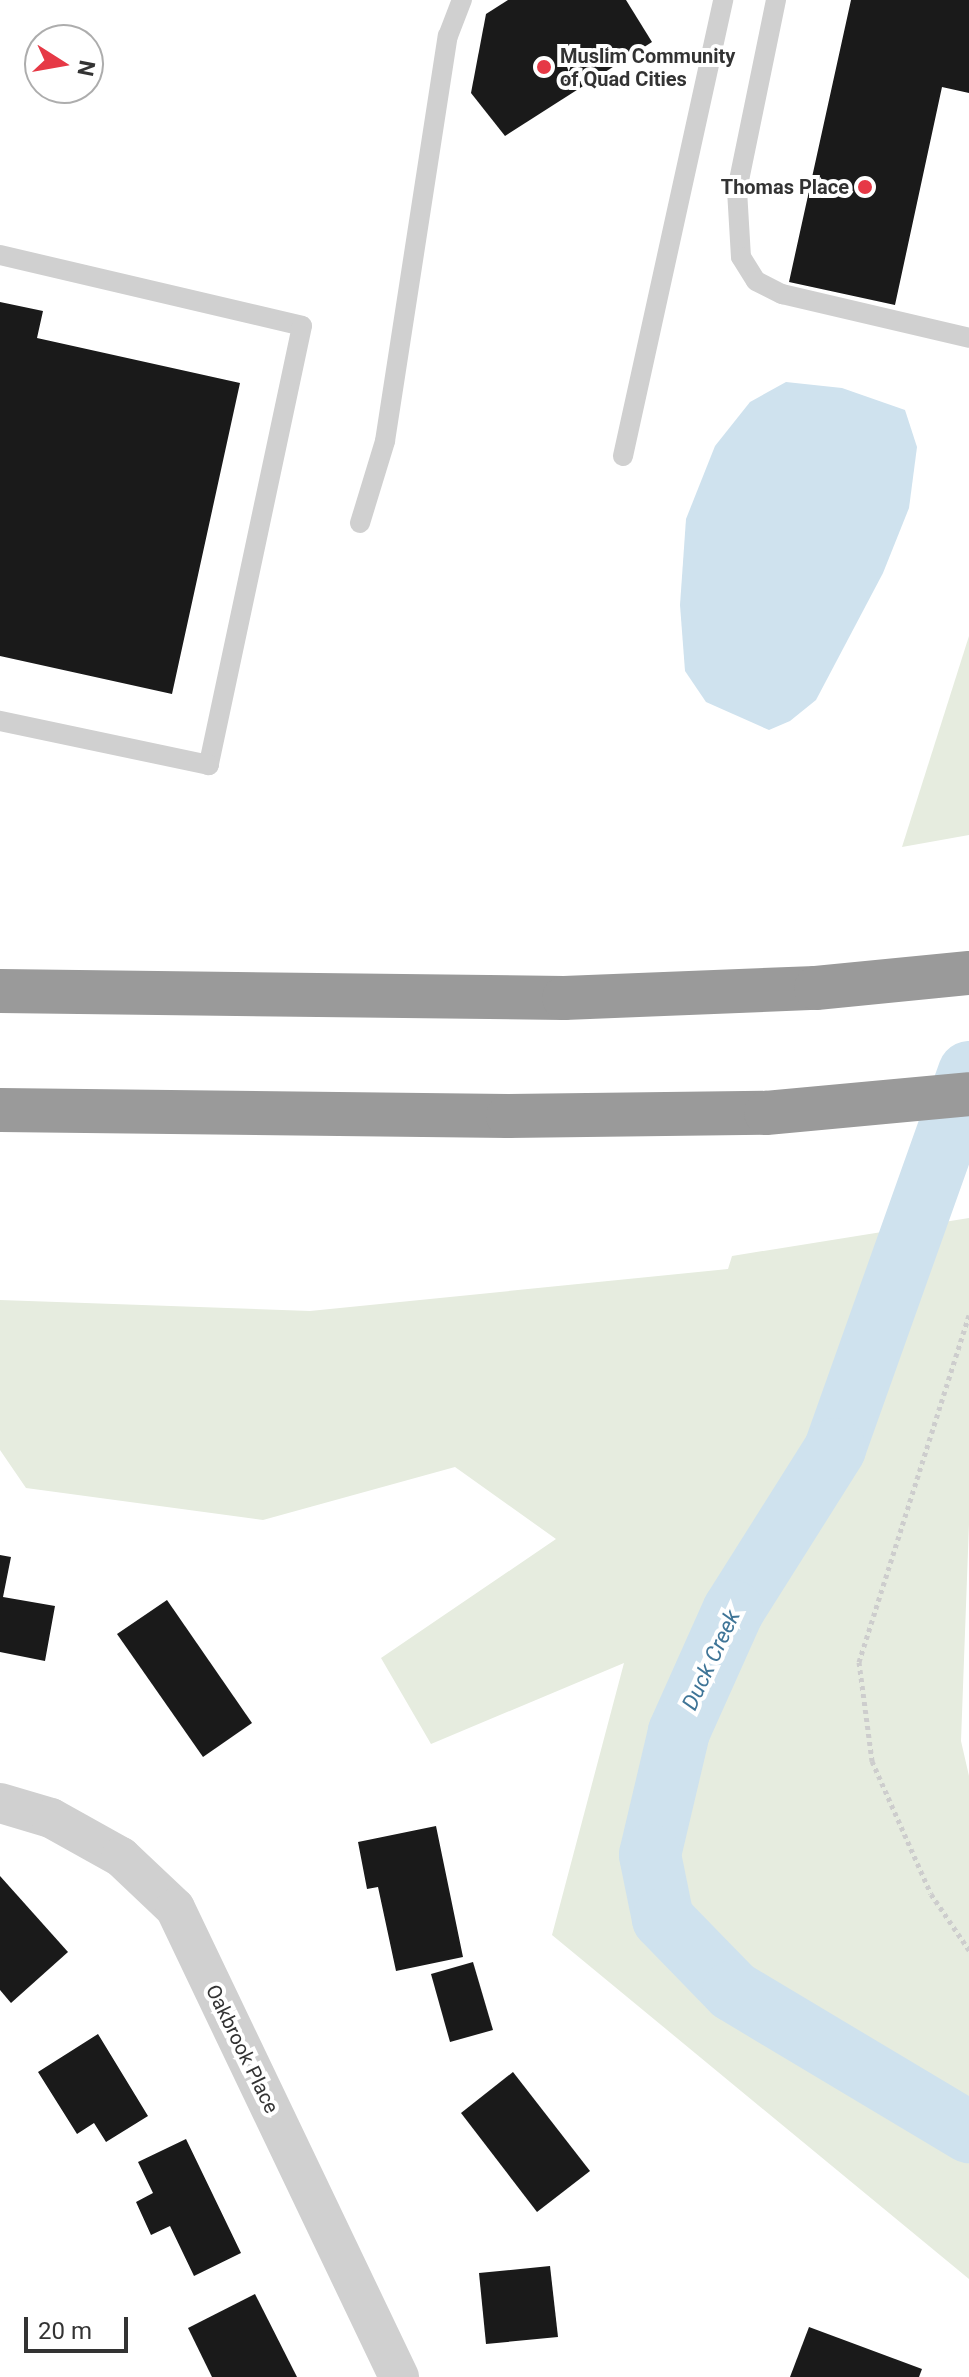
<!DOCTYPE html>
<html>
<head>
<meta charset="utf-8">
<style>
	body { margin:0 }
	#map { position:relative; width:969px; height:2377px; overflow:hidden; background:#fff; font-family:Roboto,sans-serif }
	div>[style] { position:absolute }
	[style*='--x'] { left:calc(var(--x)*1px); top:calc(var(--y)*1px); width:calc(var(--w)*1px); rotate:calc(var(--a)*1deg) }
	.green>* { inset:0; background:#e6ecdf }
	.water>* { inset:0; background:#cfe2ee }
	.river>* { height:62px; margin:-31px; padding:0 31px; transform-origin:31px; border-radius:31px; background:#cfe2ee }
	.building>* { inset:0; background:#1a1a1a }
	.path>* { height:5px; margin-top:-2.5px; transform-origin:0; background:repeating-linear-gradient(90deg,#cdcdcd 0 4px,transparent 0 8px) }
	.service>* { height:20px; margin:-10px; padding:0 10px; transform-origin:10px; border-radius:10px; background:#d0d0d0 }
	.minor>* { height:40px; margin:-20px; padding:0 20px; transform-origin:20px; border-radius:20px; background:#d0d0d0 }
	.motorway>* { height:44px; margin:-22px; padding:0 22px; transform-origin:22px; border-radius:22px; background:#9a9a9a }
	.dots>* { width:22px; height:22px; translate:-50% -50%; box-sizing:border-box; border:4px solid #fff; border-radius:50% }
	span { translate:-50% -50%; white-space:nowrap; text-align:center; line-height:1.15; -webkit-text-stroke:8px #fff; paint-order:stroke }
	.poi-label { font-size:20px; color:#333; font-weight:700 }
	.left { translate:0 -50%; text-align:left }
	.right { translate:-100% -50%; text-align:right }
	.street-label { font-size:20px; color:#333 }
	.water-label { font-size:22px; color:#3f7597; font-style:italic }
	.north { position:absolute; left:24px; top:24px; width:80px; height:80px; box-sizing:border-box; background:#fff; border:2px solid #adadad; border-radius:50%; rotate:101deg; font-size:22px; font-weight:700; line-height:32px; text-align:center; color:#333 }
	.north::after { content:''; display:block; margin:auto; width:28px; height:36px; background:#e63946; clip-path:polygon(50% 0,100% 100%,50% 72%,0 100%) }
	.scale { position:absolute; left:24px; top:2317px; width:104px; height:36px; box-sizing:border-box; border:4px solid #333; border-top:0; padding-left:10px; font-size:24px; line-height:28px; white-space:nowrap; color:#333; -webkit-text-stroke:6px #fff; paint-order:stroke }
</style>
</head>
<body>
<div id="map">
	<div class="green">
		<i style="clip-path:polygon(969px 636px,969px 835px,902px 847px)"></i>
		<i style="clip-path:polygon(969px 1218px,969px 1524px,961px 1741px,969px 1776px,969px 2279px,552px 1935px,624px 1663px,431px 1744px,381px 1658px,556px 1539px,455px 1467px,263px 1520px,26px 1488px,0 1450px,0 1300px,310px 1311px,728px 1269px,732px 1256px)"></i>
	</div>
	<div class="water">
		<i style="clip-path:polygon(786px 382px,842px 388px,905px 410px,917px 447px,909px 508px,883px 573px,816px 700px,790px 721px,769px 730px,706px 702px,685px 671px,680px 605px,686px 519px,715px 446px,750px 402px)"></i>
	</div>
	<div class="river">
		<i style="--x:969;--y:1072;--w:400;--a:109.6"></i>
		<i style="--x:835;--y:1449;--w:191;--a:122.2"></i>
		<i style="--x:733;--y:1611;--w:133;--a:114.1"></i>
		<i style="--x:679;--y:1732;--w:126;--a:103.3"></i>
		<i style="--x:650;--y:1855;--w:65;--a:78.5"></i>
		<i style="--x:663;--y:1919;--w:100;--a:45.8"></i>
		<i style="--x:733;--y:1991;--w:275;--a:30.9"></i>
	</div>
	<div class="building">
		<i style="clip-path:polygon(508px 0,626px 0,652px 42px,505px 136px,471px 93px,486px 14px)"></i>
		<i style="clip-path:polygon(851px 0,969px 0,969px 93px,942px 87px,895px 305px,789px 282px)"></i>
		<i style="clip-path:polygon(0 302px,43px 311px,37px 338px,240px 383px,172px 694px,0 656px)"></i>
		<i style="clip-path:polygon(0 1555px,11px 1557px,3px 1597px,55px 1606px,45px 1661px,0 1652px)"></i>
		<i style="clip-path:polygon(167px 1600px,252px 1723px,203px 1757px,117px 1634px)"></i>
		<i style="clip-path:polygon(436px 1826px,463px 1957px,396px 1971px,378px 1887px,367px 1889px,358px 1842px)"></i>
		<i style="clip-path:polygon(0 1876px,68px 1952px,11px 2003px,0 1990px)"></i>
		<i style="clip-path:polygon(473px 1962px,493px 2030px,450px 2042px,431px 1974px)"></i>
		<i style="clip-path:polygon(98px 2034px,148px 2116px,106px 2142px,94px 2123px,77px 2134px,38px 2072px)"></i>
		<i style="clip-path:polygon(513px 2072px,590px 2171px,537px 2212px,461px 2113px)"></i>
		<i style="clip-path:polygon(186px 2139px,241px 2253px,194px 2276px,170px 2226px,151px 2235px,136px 2202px,153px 2193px,138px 2162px)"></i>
		<i style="clip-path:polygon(550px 2266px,558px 2337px,486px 2344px,479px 2273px)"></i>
		<i style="clip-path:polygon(255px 2294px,297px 2377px,212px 2377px,188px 2328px)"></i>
		<i style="clip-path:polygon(809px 2327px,922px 2369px,919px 2377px,790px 2377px)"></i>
	</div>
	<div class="path">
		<i style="--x:969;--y:1315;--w:364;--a:107.6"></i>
		<i style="--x:859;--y:1662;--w:100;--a:82.5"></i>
		<i style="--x:872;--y:1761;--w:145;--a:66.1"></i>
		<i style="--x:931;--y:1894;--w:68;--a:55.8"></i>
	</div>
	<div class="service">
		<i style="--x:776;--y:0;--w:194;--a:101.6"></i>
		<i style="--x:737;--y:190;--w:67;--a:86.6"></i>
		<i style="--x:741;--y:257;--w:28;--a:58"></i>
		<i style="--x:756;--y:281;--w:29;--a:27"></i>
		<i style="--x:782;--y:294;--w:192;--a:13.2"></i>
		<i style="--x:0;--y:255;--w:310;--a:13.2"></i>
		<i style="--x:302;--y:326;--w:449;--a:102"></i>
		<i style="--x:209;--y:765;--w:214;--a:-168.1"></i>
		<i style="--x:623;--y:456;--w:467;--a:-77.6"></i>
		<i style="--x:360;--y:523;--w:86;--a:-73"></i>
		<i style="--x:385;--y:441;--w:410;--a:-81.2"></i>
		<i style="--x:448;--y:36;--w:39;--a:-69"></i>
	</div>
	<div class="minor">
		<i style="--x:0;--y:1803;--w:53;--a:16.4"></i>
		<i style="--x:51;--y:1818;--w:80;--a:29.1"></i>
		<i style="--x:121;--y:1857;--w:74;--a:43.4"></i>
		<i style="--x:175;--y:1908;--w:520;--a:64.47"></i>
	</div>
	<div class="motorway">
		<i style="--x:0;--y:991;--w:564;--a:0.71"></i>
		<i style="--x:564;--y:998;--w:252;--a:-2.3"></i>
		<i style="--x:816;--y:988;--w:154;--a:-5.6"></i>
		<i style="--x:0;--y:1110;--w:508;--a:0.68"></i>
		<i style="--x:508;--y:1116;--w:258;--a:-0.7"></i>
		<i style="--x:766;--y:1113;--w:204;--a:-5.3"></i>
	</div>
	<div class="dots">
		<i style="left:544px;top:67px;background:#e63946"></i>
		<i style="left:865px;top:187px;background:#e63946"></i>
	</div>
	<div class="poi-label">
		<span class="left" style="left:560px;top:68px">Muslim Community<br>of Quad Cities</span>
		<span class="right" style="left:849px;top:187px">Thomas Place</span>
	</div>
	<div class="street-label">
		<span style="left:242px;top:2049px;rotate:64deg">Oakbrook Place</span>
	</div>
	<div class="water-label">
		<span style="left:711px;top:1660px;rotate:-65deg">Duck Creek</span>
	</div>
	<div class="north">N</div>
	<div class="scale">20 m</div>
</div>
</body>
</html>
